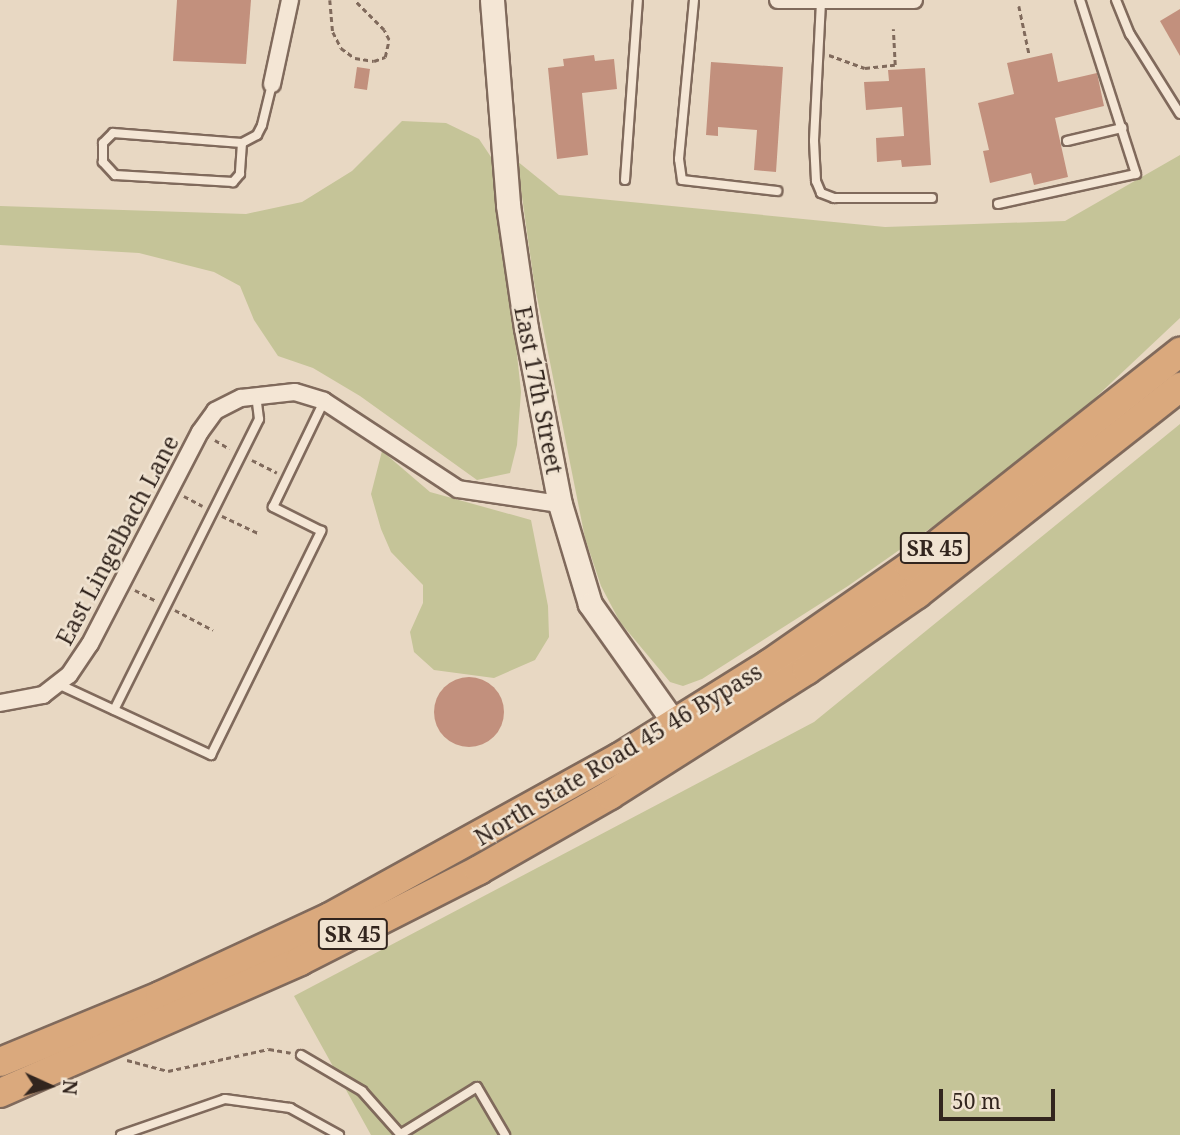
<!DOCTYPE html>
<html>
<head>
<meta charset="utf-8">
<style>
	body { margin:0 }
	#map { position:relative; width:1180px; height:1135px; overflow:hidden; background:#e8d8c3; font-family:"Noto Serif",serif }
	div>[style] { position:absolute }
	[style*='--x'] { left:calc(var(--x)*1px); top:calc(var(--y)*1px); width:calc(var(--w)*1px); rotate:calc(var(--a)*1deg) }
	.green>* { inset:0; background:#c5c498 }
	.building>* { inset:0; background:#c2907d }
	.round { border-radius:50% }
	.path>* { height:2.5px; margin-top:-1.25px; transform-origin:0; background:repeating-linear-gradient(90deg,#806a5c 0 5px,transparent 0 8.5px) }
	.roads { filter:drop-shadow(2px 0 #806a5c) drop-shadow(-2px 0 #806a5c) drop-shadow(0 2px #806a5c) drop-shadow(0 -2px #806a5c) }
	.service>* { height:8px; margin:-4px; padding:0 4px; transform-origin:4px; border-radius:4px; background:#f4e6d5 }
	.minor>* { height:16px; margin:-8px; padding:0 8px; transform-origin:8px; border-radius:8px; background:#f4e6d5 }
	.secondary>* { height:23px; margin:-11.5px; padding:0 11.5px; transform-origin:11.5px; border-radius:11.5px; background:#f4e6d5 }
	.trunk>* { height:28px; margin:-14px; padding:0 14px; transform-origin:14px; border-radius:14px; background:#daa97d }
	span { translate:-50% -50%; white-space:nowrap; text-align:center; line-height:1.15; -webkit-text-stroke:5px #f0e3d1; paint-order:stroke }
	.shield-label span { padding:2px 5px; background:#f0e3d1; border:2px solid; border-radius:5px; -webkit-text-stroke-width:0 }
	.shield-label { font-size:21px; color:#32251e; font-weight:700 }
	.street-label { font-size:23px; color:#32251e }
	.north { position:absolute; left:14px; top:1051px; width:70px; height:70px; -webkit-text-stroke:5px #f0e3d1; paint-order:stroke; rotate:94deg; font-size:19px; font-weight:700; line-height:28px; text-align:center; color:#32251e }
	.north::after { content:''; display:block; margin:auto; width:24px; height:32px; background:#32251e; clip-path:polygon(50% 0,100% 100%,50% 72%,0 100%) }
	.scale { position:absolute; left:939px; top:1089px; width:116px; height:32px; box-sizing:border-box; border:4px solid #32251e; border-top:0; padding-left:9px; font-size:21px; line-height:24px; white-space:nowrap; color:#32251e; -webkit-text-stroke:5px #f0e3d1; paint-order:stroke }
</style>
</head>
<body>
<div id="map">
	<div class="green">
		<i style="clip-path:polygon(402px 121px,446px 123px,479px 139px,497px 166px,521px 392px,517px 445px,510px 473px,477px 480px,360px 396px,313px 368px,278px 356px,254px 320px,240px 286px,214px 272px,139px 253px,0 245px,0 206px,246px 214px,302px 202px,352px 171px)"></i>
		<i style="clip-path:polygon(1180px 155px,1180px 318px,1078px 414px,992px 485px,848px 586px,702px 679px,683px 686px,670px 682px,620px 622px,601px 586px,585px 538px,534px 282px,517px 161px,559px 195px,885px 227px,1065px 221px)"></i>
		<i style="clip-path:polygon(1180px 424px,1180px 1135px,371px 1135px,294px 996px,814px 722px)"></i>
		<i style="clip-path:polygon(382px 451px,430px 492px,531px 520px,548px 606px,549px 637px,535px 660px,494px 678px,434px 670px,414px 652px,410px 632px,423px 603px,423px 585px,391px 552px,381px 529px,371px 494px)"></i>
	</div>
	<div class="building">
		<i style="clip-path:polygon(177px 0,251px 0,246px 64px,173px 61px)"></i>
		<i style="clip-path:polygon(1180px 9px,1180px 56px,1160px 21px)"></i>
		<i style="clip-path:polygon(1052px 53px,1058px 82px,1097px 73px,1104px 106px,1055px 118px,1068px 177px,1034px 185px,1031px 173px,990px 183px,983px 151px,989px 150px,978px 103px,1014px 94px,1007px 63px)"></i>
		<i style="clip-path:polygon(594px 55px,595px 61px,614px 59px,617px 89px,582px 93px,588px 155px,557px 159px,548px 68px,564px 66px,563px 59px)"></i>
		<i style="clip-path:polygon(711px 62px,783px 67px,776px 172px,754px 170px,757px 130px,718px 127px,718px 136px,706px 135px)"></i>
		<i style="clip-path:polygon(357px 67px,370px 69px,367px 90px,354px 88px)"></i>
		<i style="clip-path:polygon(925px 68px,931px 165px,902px 167px,901px 160px,877px 162px,876px 138px,904px 136px,902px 107px,866px 110px,864px 82px,889px 81px,888px 70px)"></i>
		<i class="round" style="left:434px;top:677px;width:70px;height:70px"></i>
	</div>
	<div class="path">
		<i style="--x:330;--y:0;--w:32;--a:85"></i>
		<i style="--x:333;--y:32;--w:18;--a:63"></i>
		<i style="--x:341;--y:48;--w:17;--a:36"></i>
		<i style="--x:355;--y:58;--w:19;--a:9"></i>
		<i style="--x:374;--y:61;--w:12;--a:-20"></i>
		<i style="--x:385;--y:57;--w:17;--a:-77"></i>
		<i style="--x:389;--y:40;--w:11;--a:-117"></i>
		<i style="--x:384;--y:30;--w:42;--a:-135"></i>
		<i style="--x:1019;--y:6;--w:48;--a:78"></i>
		<i style="--x:829;--y:55;--w:38;--a:20"></i>
		<i style="--x:865;--y:68;--w:30;--a:-6"></i>
		<i style="--x:895;--y:65;--w:36;--a:-93"></i>
		<i style="--x:215;--y:440;--w:17;--a:31"></i>
		<i style="--x:252;--y:460;--w:28;--a:27"></i>
		<i style="--x:184;--y:496;--w:21;--a:28"></i>
		<i style="--x:222;--y:516;--w:42;--a:25.3"></i>
		<i style="--x:135;--y:590;--w:25;--a:27"></i>
		<i style="--x:175;--y:610;--w:43;--a:27.8"></i>
		<i style="--x:127;--y:1060;--w:42;--a:15"></i>
		<i style="--x:168;--y:1071;--w:103;--a:-12.3"></i>
		<i style="--x:269;--y:1049;--w:22;--a:10"></i>
	</div>
	<div class="roads">
		<div class="service">
			<i style="--x:694;--y:0;--w:160;--a:95.4"></i>
			<i style="--x:679;--y:159;--w:21;--a:82"></i>
			<i style="--x:682;--y:180;--w:96;--a:6.6"></i>
			<i style="--x:1116;--y:0;--w:37;--a:68"></i>
			<i style="--x:1130;--y:34;--w:94;--a:58"></i>
			<i style="--x:821;--y:2;--w:139;--a:92.9"></i>
			<i style="--x:814;--y:141;--w:40;--a:87.1"></i>
			<i style="--x:816;--y:181;--w:13;--a:67"></i>
			<i style="--x:821;--y:193;--w:14;--a:21"></i>
			<i style="--x:834;--y:198;--w:98;--a:0"></i>
			<i style="--x:1067;--y:141;--w:57;--a:-13.3"></i>
			<i style="--x:242;--y:143;--w:31;--a:94"></i>
			<i style="--x:240;--y:174;--w:11;--a:131"></i>
			<i style="--x:233;--y:182;--w:118;--a:-176.6"></i>
			<i style="--x:115;--y:175;--w:18;--a:-133"></i>
			<i style="--x:103;--y:162;--w:19;--a:-90"></i>
			<i style="--x:103;--y:143;--w:14;--a:-45"></i>
			<i style="--x:113;--y:133;--w:129;--a:4.4"></i>
			<i style="--x:242;--y:143;--w:17;--a:-28"></i>
			<i style="--x:257;--y:135;--w:11;--a:-63"></i>
			<i style="--x:262;--y:125;--w:42;--a:-76.3"></i>
			<i style="--x:625;--y:180;--w:180;--a:-85.9"></i>
			<i style="--x:998;--y:204;--w:141;--a:-12.3"></i>
			<i style="--x:1136;--y:174;--w:183;--a:-107.8"></i>
			<i style="--x:58;--y:684;--w:169;--a:24.9"></i>
			<i style="--x:211;--y:755;--w:250;--a:-63.8"></i>
			<i style="--x:321;--y:531;--w:54;--a:-153.4"></i>
			<i style="--x:273;--y:507;--w:118;--a:-64.3"></i>
			<i style="--x:114;--y:710;--w:325;--a:-63.5"></i>
			<i style="--x:259;--y:419;--w:24;--a:-97"></i>
			<i style="--x:301;--y:1055;--w:71;--a:30.5"></i>
			<i style="--x:362;--y:1091;--w:59;--a:48.4"></i>
			<i style="--x:401;--y:1134;--w:89;--a:-31.7"></i>
			<i style="--x:477;--y:1087;--w:56;--a:59.7"></i>
			<i style="--x:121;--y:1135;--w:110;--a:-19.1"></i>
			<i style="--x:225;--y:1099;--w:66;--a:7.9"></i>
			<i style="--x:290;--y:1108;--w:56;--a:28.9"></i>
		</div>
		<div class="minor">
			<i style="--x:778;--y:0;--w:136;--a:0"></i>
			<i style="--x:272;--y:84;--w:86;--a:-77.9"></i>
			<i style="--x:0;--y:703;--w:44;--a:-10.5"></i>
			<i style="--x:43;--y:695;--w:33;--a:-38"></i>
			<i style="--x:69;--y:675;--w:37;--a:-56"></i>
			<i style="--x:90;--y:644;--w:239;--a:-62.6"></i>
			<i style="--x:200;--y:432;--w:26;--a:-54"></i>
			<i style="--x:215;--y:411;--w:29;--a:-27"></i>
			<i style="--x:241;--y:398;--w:54;--a:-6.3"></i>
			<i style="--x:295;--y:392;--w:30;--a:17"></i>
			<i style="--x:324;--y:401;--w:160;--a:33.3"></i>
			<i style="--x:458;--y:489;--w:103;--a:8.4"></i>
		</div>
		<div class="secondary">
			<i style="--x:492;--y:0;--w:206;--a:85.5"></i>
			<i style="--x:508;--y:205;--w:124;--a:81.7"></i>
			<i style="--x:526;--y:328;--w:179;--a:79.1"></i>
			<i style="--x:560;--y:504;--w:104;--a:73.3"></i>
			<i style="--x:590;--y:604;--w:163;--a:54.7"></i>
		</div>
		<div class="trunk">
			<i style="--x:0;--y:1062;--w:173;--a:-22.4"></i>
			<i style="--x:160;--y:996;--w:187;--a:-24.9"></i>
			<i style="--x:330;--y:917;--w:331;--a:-28.9"></i>
			<i style="--x:620;--y:757;--w:176;--a:-32"></i>
			<i style="--x:769;--y:664;--w:172;--a:-34.8"></i>
			<i style="--x:910;--y:566;--w:345;--a:-38.4"></i>
			<i style="--x:0;--y:1093;--w:328;--a:-23.7"></i>
			<i style="--x:300;--y:961;--w:201;--a:-26.9"></i>
			<i style="--x:479;--y:870;--w:151;--a:-29.8"></i>
			<i style="--x:610;--y:795;--w:233;--a:-32.4"></i>
			<i style="--x:807;--y:670;--w:134;--a:-34.6"></i>
			<i style="--x:917;--y:594;--w:335;--a:-38.2"></i>
		</div>
	</div>
	<div class="shield-label">
		<span style="left:935px;top:548px">SR 45</span>
		<span style="left:353px;top:934px">SR 45</span>
	</div>
	<div class="street-label">
		<span style="left:539px;top:390px;rotate:79deg">East 17th Street</span>
		<span style="left:117px;top:540px;rotate:-62deg">East Lingelbach Lane</span>
		<span style="left:618px;top:754px;rotate:-31deg">North State Road 45 46 Bypass</span>
	</div>
	<div class="north">N</div>
	<div class="scale">50 m</div>
</div>
</body>
</html>
